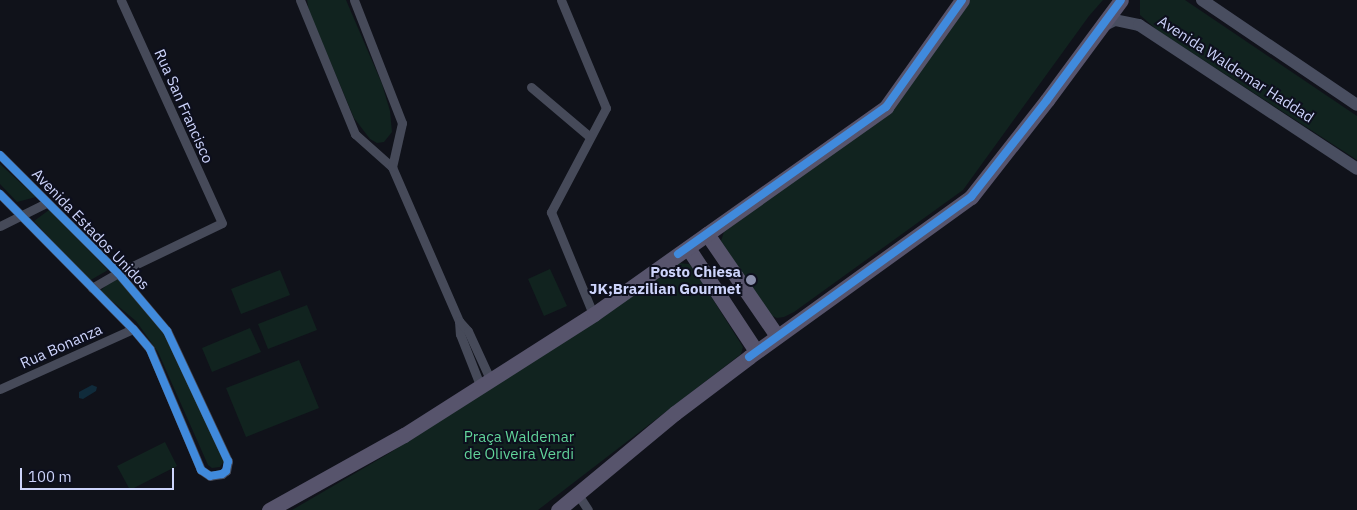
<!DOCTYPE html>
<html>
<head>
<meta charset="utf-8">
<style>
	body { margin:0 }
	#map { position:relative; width:1357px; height:510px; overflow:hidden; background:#10121a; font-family:"IBM Plex Sans",sans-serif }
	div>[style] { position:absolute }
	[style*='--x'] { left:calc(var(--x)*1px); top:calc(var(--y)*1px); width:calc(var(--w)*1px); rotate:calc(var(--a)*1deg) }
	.green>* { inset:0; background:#11231f }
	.water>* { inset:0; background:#102b3b }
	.minor>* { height:9px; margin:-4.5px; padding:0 4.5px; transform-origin:4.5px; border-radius:4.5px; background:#464a59 }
	.secondary>* { height:12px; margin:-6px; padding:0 6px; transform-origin:6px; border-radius:6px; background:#494e60 }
	.primary>* { height:15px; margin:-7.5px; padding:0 7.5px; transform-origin:7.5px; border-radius:7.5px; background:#57546c }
	.cycleway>* { height:8px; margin:-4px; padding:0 4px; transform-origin:4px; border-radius:4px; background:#408adc }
	.dots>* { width:14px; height:14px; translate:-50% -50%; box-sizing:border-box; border:2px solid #0d0f1d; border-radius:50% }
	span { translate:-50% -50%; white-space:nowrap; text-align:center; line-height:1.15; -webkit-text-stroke:4px #0d0f1d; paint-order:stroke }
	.street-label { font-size:15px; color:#cdd4fb }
	.poi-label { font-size:15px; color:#cdd4fb; font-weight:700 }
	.right { translate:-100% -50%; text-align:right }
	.park-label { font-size:15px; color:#61d49a }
	.scale { position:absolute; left:20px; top:468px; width:154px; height:22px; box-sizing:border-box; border:2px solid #cdd4fb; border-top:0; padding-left:6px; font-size:15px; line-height:18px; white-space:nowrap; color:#cdd4fb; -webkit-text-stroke:4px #0d0f1d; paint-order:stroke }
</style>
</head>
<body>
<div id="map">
	<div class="green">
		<i style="clip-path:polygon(307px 0,346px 0,382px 84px,390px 111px,392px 132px,384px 142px,377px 143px,370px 139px,354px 118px,309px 11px)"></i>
		<i style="clip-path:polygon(969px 0,1103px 0,1089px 16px,963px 190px,794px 312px,784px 317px,777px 318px,770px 315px,721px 241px,724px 232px,885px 115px)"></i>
		<i style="clip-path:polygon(1140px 0,1185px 0,1357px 116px,1357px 160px,1157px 30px,1140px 15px)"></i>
		<i style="clip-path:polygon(0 164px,36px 197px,17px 202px,0 184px)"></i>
		<i style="clip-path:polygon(49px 210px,108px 270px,89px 281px,34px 221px)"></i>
		<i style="clip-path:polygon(678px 263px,689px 264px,693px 268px,743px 347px,741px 354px,538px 510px,292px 510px,388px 454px,596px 320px)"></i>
		<i style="clip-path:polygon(550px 269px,567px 306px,544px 316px,528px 279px)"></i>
		<i style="clip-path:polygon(280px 270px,290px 295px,241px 314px,231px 289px)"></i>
		<i style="clip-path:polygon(116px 277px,164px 334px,224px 461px,220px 467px,212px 468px,208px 465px,158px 352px,136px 321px,100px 291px)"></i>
		<i style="clip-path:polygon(307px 305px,317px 330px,268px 349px,258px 324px)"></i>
		<i style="clip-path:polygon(250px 328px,261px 352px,212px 372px,202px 348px)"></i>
		<i style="clip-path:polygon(299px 360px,319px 408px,246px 437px,226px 388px)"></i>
		<i style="clip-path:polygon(165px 442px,177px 466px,130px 490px,117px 466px)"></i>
	</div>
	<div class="water">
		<i style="clip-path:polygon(92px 385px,97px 387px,96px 391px,83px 399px,79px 398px,79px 392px)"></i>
	</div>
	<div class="minor">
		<i style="--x:300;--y:0;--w:145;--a:67.7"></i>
		<i style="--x:355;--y:134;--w:50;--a:41.7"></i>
		<i style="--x:392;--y:167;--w:168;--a:66.5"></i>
		<i style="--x:459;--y:321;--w:13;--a:86"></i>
		<i style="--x:460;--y:334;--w:55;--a:68.6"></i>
		<i style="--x:354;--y:0;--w:132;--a:68.7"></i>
		<i style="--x:402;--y:123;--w:45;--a:102.8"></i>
		<i style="--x:561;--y:0;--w:117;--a:67.4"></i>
		<i style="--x:606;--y:108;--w:118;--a:117.9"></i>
		<i style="--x:551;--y:212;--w:110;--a:67.6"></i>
		<i style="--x:531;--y:87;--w:77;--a:40.3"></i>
		<i style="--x:0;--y:155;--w:167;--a:45"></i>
		<i style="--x:118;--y:273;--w:76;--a:49.8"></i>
		<i style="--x:167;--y:331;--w:144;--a:64.9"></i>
		<i style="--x:228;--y:461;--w:10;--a:101"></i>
		<i style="--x:226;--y:471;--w:5;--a:143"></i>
		<i style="--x:222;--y:474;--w:12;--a:171"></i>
		<i style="--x:210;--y:476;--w:11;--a:-146"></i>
		<i style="--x:201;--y:470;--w:131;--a:-112.9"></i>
		<i style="--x:150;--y:349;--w:26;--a:-130"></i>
		<i style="--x:133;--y:329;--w:190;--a:-134.6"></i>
		<i style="--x:0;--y:226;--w:51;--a:-26.6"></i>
		<i style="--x:92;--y:288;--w:30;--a:-30"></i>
		<i style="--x:118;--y:273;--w:115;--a:-25.7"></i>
		<i style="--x:222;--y:223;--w:245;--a:-114.4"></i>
		<i style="--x:459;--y:321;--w:13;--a:48"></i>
		<i style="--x:468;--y:331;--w:53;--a:65.4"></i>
		<i style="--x:0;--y:389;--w:146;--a:-24.3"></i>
		<i style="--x:577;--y:493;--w:20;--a:57"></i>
	</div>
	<div class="secondary">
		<i style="--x:1202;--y:0;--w:187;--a:34.1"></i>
		<i style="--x:1101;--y:27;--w:16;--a:-27"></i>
		<i style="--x:1115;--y:20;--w:25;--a:12"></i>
		<i style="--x:1139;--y:25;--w:261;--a:33.4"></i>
	</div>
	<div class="primary">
		<i style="--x:707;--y:234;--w:124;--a:55.5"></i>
		<i style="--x:688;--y:248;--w:123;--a:56.6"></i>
		<i style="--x:269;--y:510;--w:154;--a:-29.1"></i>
		<i style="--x:404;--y:435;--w:225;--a:-32.5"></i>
		<i style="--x:594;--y:314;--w:358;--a:-35.3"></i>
		<i style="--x:886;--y:107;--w:131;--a:-54.6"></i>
		<i style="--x:558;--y:510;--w:152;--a:-39.7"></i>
		<i style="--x:675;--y:413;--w:93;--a:-37.1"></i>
		<i style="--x:749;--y:357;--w:274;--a:-35.8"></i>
		<i style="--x:971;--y:197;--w:123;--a:-51.9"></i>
		<i style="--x:1047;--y:100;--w:124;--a:-53.5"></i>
	</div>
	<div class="cycleway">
		<i style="--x:0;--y:155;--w:167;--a:45"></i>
		<i style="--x:118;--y:273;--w:76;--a:49.8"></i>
		<i style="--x:167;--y:331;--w:144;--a:64.9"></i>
		<i style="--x:228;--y:461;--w:10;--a:101"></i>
		<i style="--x:226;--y:471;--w:5;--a:143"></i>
		<i style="--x:222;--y:474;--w:12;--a:171"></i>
		<i style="--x:210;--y:476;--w:11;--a:-146"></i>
		<i style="--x:201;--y:470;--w:131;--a:-112.9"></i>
		<i style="--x:150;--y:349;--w:26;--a:-130"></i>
		<i style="--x:133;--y:329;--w:190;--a:-134.6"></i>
		<i style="--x:678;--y:254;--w:255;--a:-35.3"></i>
		<i style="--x:886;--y:107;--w:131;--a:-54.6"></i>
		<i style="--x:749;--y:357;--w:274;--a:-35.8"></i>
		<i style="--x:971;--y:197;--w:123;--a:-51.9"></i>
		<i style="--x:1047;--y:100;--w:124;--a:-53.5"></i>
	</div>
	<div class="dots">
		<i style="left:751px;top:280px;background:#8b90ac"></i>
	</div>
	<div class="street-label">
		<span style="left:1236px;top:69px;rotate:33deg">Avenida Waldemar Haddad</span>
		<span style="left:184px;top:106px;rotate:66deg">Rua San Francisco</span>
		<span style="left:91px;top:229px;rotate:46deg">Avenida Estados Unidos</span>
		<span style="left:61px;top:346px;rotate:-24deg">Rua Bonanza</span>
	</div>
	<div class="poi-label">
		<span class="right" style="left:741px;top:280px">Posto Chiesa<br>JK;Brazilian Gourmet</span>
	</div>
	<div class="park-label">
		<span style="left:519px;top:445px">Praça Waldemar<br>de Oliveira Verdi</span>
	</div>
	<div class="scale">100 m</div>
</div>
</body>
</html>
